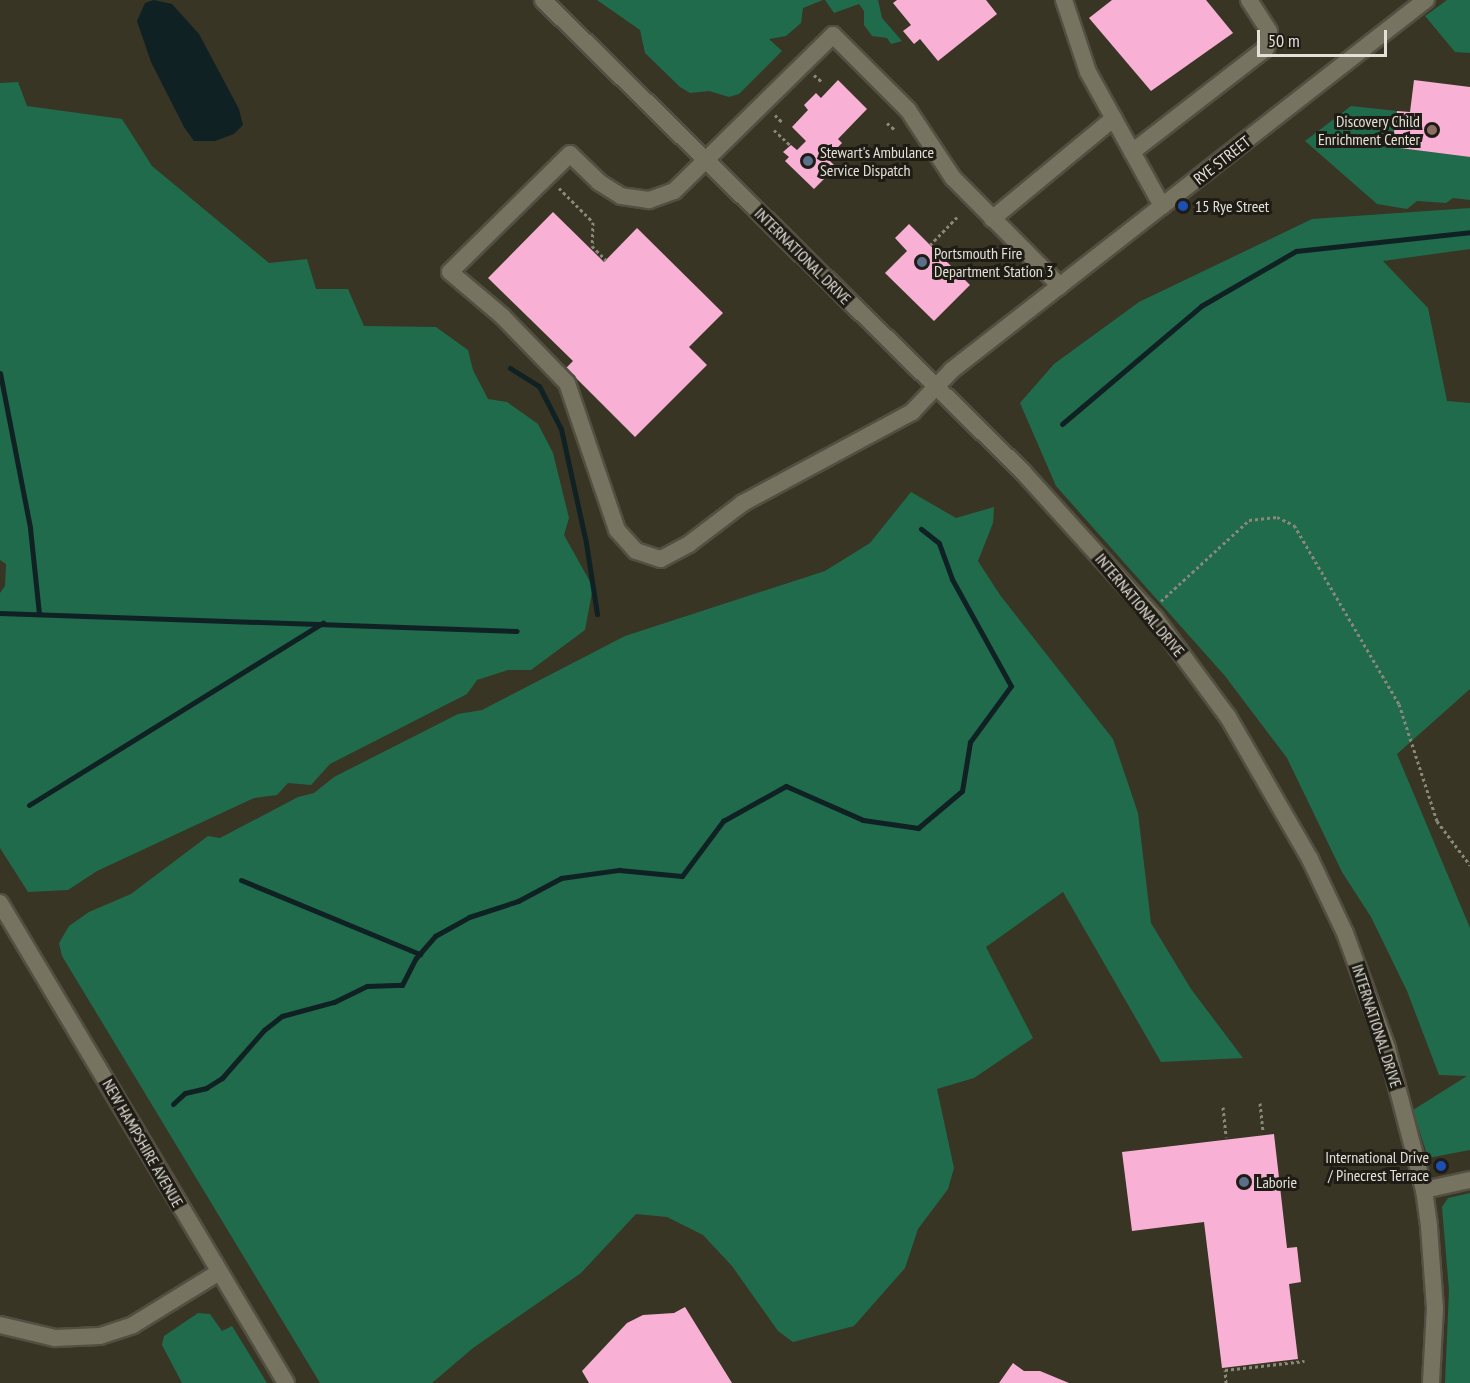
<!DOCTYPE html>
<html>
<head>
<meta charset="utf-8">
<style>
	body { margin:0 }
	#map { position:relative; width:1470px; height:1383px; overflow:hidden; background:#383524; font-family:"PT Sans Narrow",sans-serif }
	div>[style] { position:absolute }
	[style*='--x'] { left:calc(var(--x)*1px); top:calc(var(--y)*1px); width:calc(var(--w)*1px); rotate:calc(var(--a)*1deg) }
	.green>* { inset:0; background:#206b4b }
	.water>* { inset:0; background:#102124 }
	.stream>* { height:5px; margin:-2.5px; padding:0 2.5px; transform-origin:2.5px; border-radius:2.5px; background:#102124 }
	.building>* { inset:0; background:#f8b1d4 }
	.path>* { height:3px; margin-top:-1.5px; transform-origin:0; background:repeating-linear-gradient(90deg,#8a887a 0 3px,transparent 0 6px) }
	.roads { filter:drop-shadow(2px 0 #534f42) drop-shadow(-2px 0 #534f42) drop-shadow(0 2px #534f42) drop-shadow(0 -2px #534f42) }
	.minor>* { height:16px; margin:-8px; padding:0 8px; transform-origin:8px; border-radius:8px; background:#767360 }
	.dots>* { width:16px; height:16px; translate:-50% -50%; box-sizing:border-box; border:3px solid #1e1c15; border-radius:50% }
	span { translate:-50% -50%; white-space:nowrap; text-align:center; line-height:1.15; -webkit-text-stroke:6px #1e1c15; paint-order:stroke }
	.poi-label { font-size:16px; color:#e3e1d7 }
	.right { translate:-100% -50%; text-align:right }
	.left { translate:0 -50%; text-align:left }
	.street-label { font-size:16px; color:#e3e1d7 }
	.scale { position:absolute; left:1257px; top:30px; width:130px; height:27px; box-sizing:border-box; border:3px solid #e3e1d7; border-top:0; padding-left:8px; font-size:18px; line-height:21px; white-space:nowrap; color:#e3e1d7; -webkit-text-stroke:4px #1e1c15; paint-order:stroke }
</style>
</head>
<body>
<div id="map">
	<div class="green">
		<i style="clip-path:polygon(597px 0,823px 0,803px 8px,801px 23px,786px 36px,769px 39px,782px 51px,739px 94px,729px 97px,709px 91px,690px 93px,680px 87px,645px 53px,640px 30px)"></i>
		<i style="clip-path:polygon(825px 0,878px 0,882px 18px,902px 41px,891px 44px,887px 38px,872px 36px,864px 25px,864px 11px,859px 4px,834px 13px)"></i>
		<i style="clip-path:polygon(1447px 0,1470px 0,1470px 53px,1455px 52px,1425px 16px)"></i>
		<i style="clip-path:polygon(18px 82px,27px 106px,122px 119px,152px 166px,269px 263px,307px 259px,316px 289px,348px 289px,364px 326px,436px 327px,468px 350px,473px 370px,488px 399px,507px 402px,538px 424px,553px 453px,569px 518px,564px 535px,593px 587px,585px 630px,531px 670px,508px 670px,477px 680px,467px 694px,330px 764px,311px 785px,288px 783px,277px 795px,254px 798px,97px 871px,68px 890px,28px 892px,0 848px,0 593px,5px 586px,6px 564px,0 560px,0 83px)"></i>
		<i style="clip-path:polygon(1351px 106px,1397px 111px,1393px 147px,1470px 157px,1470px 200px,1453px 198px,1446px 203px,1417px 201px,1407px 209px,1377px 204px,1305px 141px)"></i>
		<i style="clip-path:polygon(1470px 208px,1470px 249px,1383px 261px,1428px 308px,1447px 401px,1470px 403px,1470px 689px,1397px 754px,1470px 928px,1470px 1150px,1428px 1158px,1413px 1110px,1467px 1076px,1439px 1075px,1407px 991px,1371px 917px,1342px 872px,1287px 758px,1225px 676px,1056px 486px,1020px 403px,1054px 364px,1139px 302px,1312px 219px)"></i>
		<i style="clip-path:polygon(911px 492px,956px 518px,994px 507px,993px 523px,978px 561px,1000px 595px,1113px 739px,1138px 813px,1151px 923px,1191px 989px,1243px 1058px,1161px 1062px,1063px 892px,986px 947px,1033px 1038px,974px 1078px,937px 1089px,954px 1168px,948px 1189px,918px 1229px,905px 1268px,854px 1326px,793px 1342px,778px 1331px,732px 1266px,703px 1235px,667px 1217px,636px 1214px,581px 1273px,473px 1348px,432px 1383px,320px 1383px,62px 956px,59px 943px,69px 926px,89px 912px,131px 894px,208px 836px,220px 838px,298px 797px,314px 793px,334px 777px,458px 714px,482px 710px,625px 636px,825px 571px,870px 543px)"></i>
		<i style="clip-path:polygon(1470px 1193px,1470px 1383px,1445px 1383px,1449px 1290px,1442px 1207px,1448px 1198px)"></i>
		<i style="clip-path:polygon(198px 1313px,210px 1314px,222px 1331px,232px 1326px,267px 1383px,182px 1383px,162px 1345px,164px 1336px)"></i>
	</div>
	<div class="water">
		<i style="clip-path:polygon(154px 0,172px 4px,199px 34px,239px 109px,243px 125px,234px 134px,215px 141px,194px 141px,184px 127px,151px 62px,137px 21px,145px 3px)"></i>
	</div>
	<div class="stream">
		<i style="--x:510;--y:368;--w:34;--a:32"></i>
		<i style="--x:539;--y:386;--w:48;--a:62.9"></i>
		<i style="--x:561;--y:429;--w:117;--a:77.6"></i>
		<i style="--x:586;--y:543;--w:72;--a:81.2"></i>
		<i style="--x:0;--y:373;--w:158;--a:79"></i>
		<i style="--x:30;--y:528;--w:86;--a:84"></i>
		<i style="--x:1062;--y:424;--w:182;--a:-40.3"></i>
		<i style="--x:1201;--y:306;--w:110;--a:-30.1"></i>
		<i style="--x:1296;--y:251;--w:175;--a:-6.2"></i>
		<i style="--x:0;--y:613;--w:517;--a:1.99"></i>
		<i style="--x:29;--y:805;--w:346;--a:-31.8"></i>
		<i style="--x:241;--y:880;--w:194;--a:22.5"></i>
		<i style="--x:173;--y:1104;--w:16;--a:-43"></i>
		<i style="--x:185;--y:1093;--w:22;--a:-13"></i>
		<i style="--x:206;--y:1088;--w:19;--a:-32"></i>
		<i style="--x:222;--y:1078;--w:64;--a:-48.8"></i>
		<i style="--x:264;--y:1030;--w:23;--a:-38"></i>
		<i style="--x:282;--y:1016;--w:54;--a:-15.1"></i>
		<i style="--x:334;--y:1002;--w:37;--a:-26"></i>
		<i style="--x:367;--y:986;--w:35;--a:-2"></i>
		<i style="--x:402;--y:985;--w:30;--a:-63"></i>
		<i style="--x:416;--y:958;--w:29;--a:-49"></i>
		<i style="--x:435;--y:936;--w:39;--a:-29"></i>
		<i style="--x:469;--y:917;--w:52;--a:-18.1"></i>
		<i style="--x:518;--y:901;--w:49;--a:-28.1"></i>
		<i style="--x:561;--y:878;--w:59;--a:-7.9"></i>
		<i style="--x:619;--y:870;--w:63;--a:5.4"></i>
		<i style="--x:682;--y:876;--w:69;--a:-53.3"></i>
		<i style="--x:723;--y:821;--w:72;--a:-29.1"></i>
		<i style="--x:786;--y:786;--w:84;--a:23.8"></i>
		<i style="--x:863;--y:820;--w:56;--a:8.3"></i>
		<i style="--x:918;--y:828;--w:57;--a:-40.1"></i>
		<i style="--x:962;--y:791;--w:50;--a:-80.7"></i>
		<i style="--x:970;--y:742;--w:69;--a:-53.8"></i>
		<i style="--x:1011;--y:686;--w:122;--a:-118.9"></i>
		<i style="--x:952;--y:579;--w:38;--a:-110"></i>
		<i style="--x:939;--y:543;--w:23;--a:-142"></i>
	</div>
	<div class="building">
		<i style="clip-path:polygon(897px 0,986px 0,997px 14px,938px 61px,920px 39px,914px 44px,903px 31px,911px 25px,893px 3px)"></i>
		<i style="clip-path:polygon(1112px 0,1206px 0,1233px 33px,1151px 91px,1089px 18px)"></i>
		<i style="clip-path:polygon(838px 80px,867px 109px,838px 139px,842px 143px,827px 158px,836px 167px,814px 189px,785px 161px,789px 157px,783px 152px,791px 145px,797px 150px,806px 141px,792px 127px,808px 110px,804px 105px,816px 93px,821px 98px)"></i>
		<i style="clip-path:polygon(1414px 80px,1470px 87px,1470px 157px,1392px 147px,1397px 111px,1410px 112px)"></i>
		<i style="clip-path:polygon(553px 212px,604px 262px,637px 228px,723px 313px,689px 347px,707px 365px,635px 437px,566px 368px,573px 361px,488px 278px)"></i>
		<i style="clip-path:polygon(909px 224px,970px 285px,934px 321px,885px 273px,907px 251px,895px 238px)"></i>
		<i style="clip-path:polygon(1274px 1134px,1287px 1248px,1297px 1247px,1301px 1282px,1289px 1284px,1298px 1359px,1222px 1368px,1204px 1222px,1132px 1231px,1122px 1152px)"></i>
		<i style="clip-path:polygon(685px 1307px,732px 1383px,589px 1383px,582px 1371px,627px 1323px,643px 1315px,674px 1313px)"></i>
		<i style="clip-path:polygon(1013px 1363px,1024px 1371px,1040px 1371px,1069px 1383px,999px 1383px)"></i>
	</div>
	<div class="path">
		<i style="--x:814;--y:75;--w:11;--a:41"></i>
		<i style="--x:775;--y:115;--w:10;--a:45"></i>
		<i style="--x:887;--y:123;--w:11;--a:41"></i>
		<i style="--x:774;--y:130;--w:22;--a:43"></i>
		<i style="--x:559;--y:188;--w:48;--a:45"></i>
		<i style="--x:593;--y:222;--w:24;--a:92"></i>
		<i style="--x:592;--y:246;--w:20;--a:45"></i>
		<i style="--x:930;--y:245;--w:39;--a:-46"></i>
		<i style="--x:1161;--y:601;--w:120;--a:-42.6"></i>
		<i style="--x:1249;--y:520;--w:28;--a:-6"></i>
		<i style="--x:1277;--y:517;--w:19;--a:25"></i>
		<i style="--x:1294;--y:525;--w:208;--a:59.6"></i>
		<i style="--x:1399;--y:704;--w:123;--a:72"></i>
		<i style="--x:1437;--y:821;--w:55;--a:53.1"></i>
		<i style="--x:1260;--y:1103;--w:29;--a:84"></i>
		<i style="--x:1223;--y:1107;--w:30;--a:84"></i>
		<i style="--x:1226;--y:1383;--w:13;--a:-94"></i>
		<i style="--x:1225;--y:1370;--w:80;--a:-6.5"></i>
	</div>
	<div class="roads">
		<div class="minor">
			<i style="--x:543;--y:0;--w:673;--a:44.52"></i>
			<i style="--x:1023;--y:472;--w:197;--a:47.9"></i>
			<i style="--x:1155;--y:618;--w:123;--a:53.6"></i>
			<i style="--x:1228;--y:717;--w:164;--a:60"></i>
			<i style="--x:1310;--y:859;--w:82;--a:64.7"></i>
			<i style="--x:1345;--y:933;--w:122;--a:69.9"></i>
			<i style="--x:1387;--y:1048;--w:147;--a:75.4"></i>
			<i style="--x:1424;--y:1190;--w:37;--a:82"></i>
			<i style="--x:1429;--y:1227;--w:81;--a:85.8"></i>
			<i style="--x:1435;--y:1308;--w:75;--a:93.1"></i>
			<i style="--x:1064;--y:0;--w:76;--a:71.6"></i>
			<i style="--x:1088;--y:72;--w:153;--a:61.1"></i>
			<i style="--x:1132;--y:152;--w:170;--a:-37.8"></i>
			<i style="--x:1266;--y:48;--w:17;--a:-80"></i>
			<i style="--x:1269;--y:31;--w:37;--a:-123"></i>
			<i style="--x:992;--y:219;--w:158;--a:-39.6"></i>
			<i style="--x:1060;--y:286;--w:152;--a:-134.7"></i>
			<i style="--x:953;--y:178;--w:82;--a:-123.5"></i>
			<i style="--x:908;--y:110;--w:106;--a:-135"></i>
			<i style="--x:833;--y:35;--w:223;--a:135.5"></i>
			<i style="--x:674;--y:191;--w:27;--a:160"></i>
			<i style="--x:649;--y:200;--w:28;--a:-172"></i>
			<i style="--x:621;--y:196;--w:26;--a:-148"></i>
			<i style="--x:599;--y:182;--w:40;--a:-136"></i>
			<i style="--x:570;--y:154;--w:168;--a:135.5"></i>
			<i style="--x:450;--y:272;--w:68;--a:40.2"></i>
			<i style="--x:502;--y:316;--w:93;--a:45.9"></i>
			<i style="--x:567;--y:383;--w:155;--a:71.2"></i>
			<i style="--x:617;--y:530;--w:28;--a:48"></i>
			<i style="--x:636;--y:551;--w:26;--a:18"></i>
			<i style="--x:661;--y:559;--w:32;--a:-28"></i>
			<i style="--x:689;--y:544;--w:68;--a:-37.2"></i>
			<i style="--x:743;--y:503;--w:192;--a:-28.3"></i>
			<i style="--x:912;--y:412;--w:58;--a:-46.4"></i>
			<i style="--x:952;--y:370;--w:266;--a:-38"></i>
			<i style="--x:1162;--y:206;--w:335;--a:-38"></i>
			<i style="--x:0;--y:903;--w:559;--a:59.21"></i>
			<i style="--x:1424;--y:1190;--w:47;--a:-12.3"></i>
			<i style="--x:0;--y:1325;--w:57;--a:13.3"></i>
			<i style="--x:55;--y:1338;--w:45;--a:-2.5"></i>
			<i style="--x:100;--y:1336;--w:35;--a:-18"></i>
			<i style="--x:133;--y:1325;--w:101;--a:-31.6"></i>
		</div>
	</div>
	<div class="dots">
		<i style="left:1432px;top:130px;background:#8d6e63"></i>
		<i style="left:808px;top:161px;background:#5c6f8a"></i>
		<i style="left:1183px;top:206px;background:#1a4fb4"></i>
		<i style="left:922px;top:262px;background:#5c6f8a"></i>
		<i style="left:1441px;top:1166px;background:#1a4fb4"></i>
		<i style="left:1244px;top:1182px;background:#5c6f8a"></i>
	</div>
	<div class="poi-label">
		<span class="right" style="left:1420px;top:130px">Discovery Child<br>Enrichment Center</span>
		<span class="left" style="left:820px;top:161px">Stewart's Ambulance<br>Service Dispatch</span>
		<span class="left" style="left:1195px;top:206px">15 Rye Street</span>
		<span class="left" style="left:934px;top:262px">Portsmouth Fire<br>Department Station 3</span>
		<span class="right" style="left:1429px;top:1166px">International Drive<br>/ Pinecrest Terrace</span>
		<span class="left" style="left:1256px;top:1182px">Laborie</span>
	</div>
	<div class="street-label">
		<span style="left:1222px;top:160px;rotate:-38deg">RYE STREET</span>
		<span style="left:803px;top:256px;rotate:45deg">INTERNATIONAL DRIVE</span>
		<span style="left:1140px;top:605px;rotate:50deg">INTERNATIONAL DRIVE</span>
		<span style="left:1377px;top:1026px;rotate:72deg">INTERNATIONAL DRIVE</span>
		<span style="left:143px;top:1143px;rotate:60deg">NEW HAMPSHIRE AVENUE</span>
	</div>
	<div class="scale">50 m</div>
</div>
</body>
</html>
